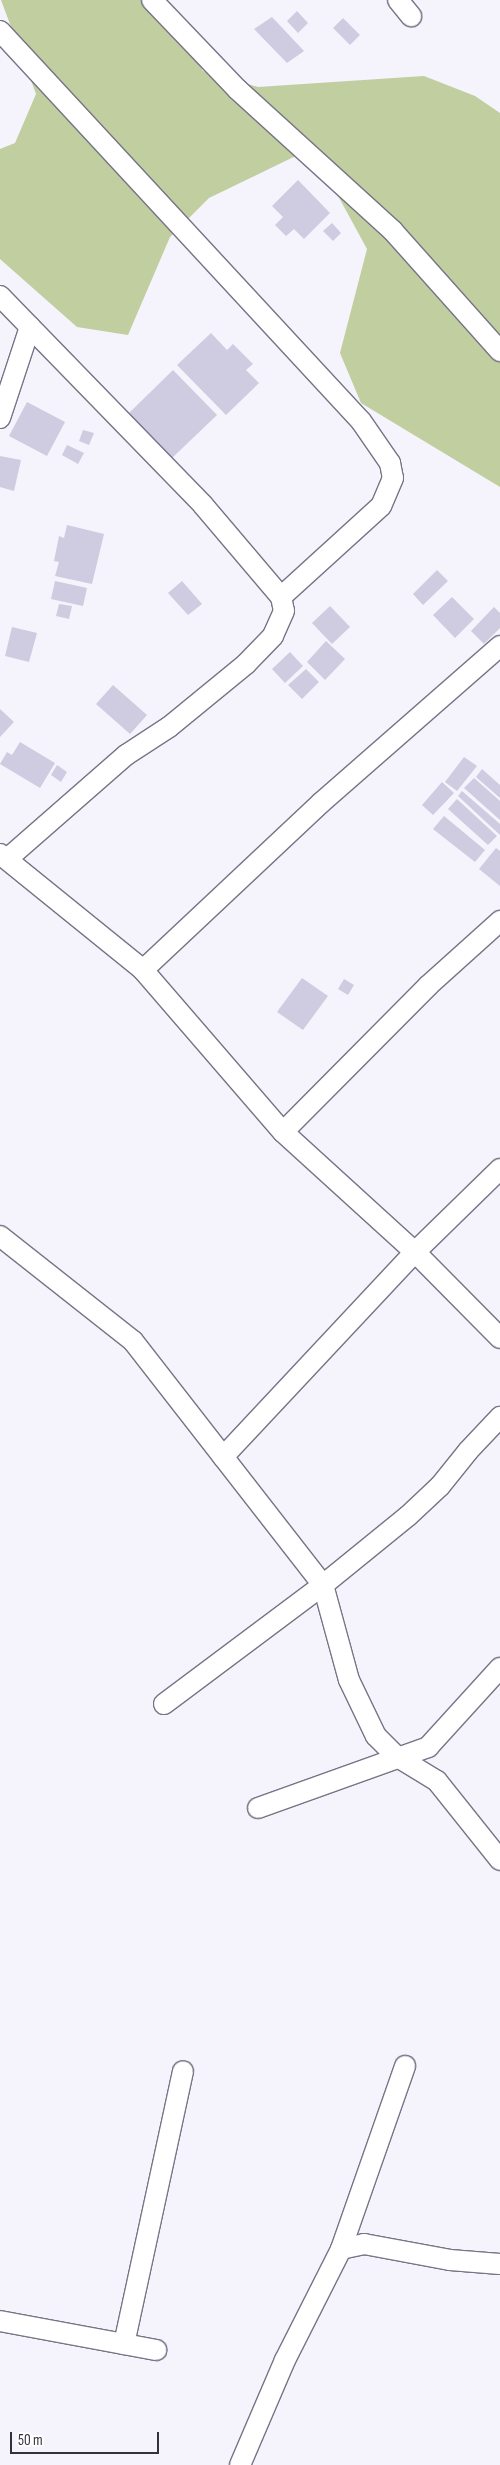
<!DOCTYPE html>
<html>
<head>
<meta charset="utf-8">
<style>
	body { margin:0 }
	#map { position:relative; width:500px; height:2465px; overflow:hidden; background:#f5f3fc; font-family:"Sofia Sans Condensed",sans-serif }
	div>[style] { position:absolute }
	[style*='--x'] { left:calc(var(--x)*1px); top:calc(var(--y)*1px); width:calc(var(--w)*1px); rotate:calc(var(--a)*1deg) }
	.green>* { inset:0; background:#c0cea0 }
	.building>* { inset:0; background:#cfcbe0 }
	.roads { filter:drop-shadow(1px 0 #777486) drop-shadow(-1px 0 #777486) drop-shadow(0 1px #777486) drop-shadow(0 -1px #777486) }
	.street>* { height:20px; margin:-10px; padding:0 10px; transform-origin:10px; border-radius:10px; background:#fff }
	span { translate:-50% -50%; white-space:nowrap; text-align:center; line-height:1.15; -webkit-text-stroke:5px #fff; paint-order:stroke }
	.scale { position:absolute; left:10px; top:2432px; width:149px; height:22px; box-sizing:border-box; border:2px solid #33323a; border-top:0; padding-left:6px; font-size:15px; line-height:18px; white-space:nowrap; color:#33323a; -webkit-text-stroke:4px #fff; paint-order:stroke }
</style>
</head>
<body>
<div id="map">
	<div class="green">
		<i style="clip-path:polygon(1px 0,160px 0,173px 14px,203px 71px,258px 87px,424px 76px,475px 96px,500px 113px,500px 487px,361px 403px,340px 353px,367px 249px,312px 148px,209px 198px,170px 237px,128px 335px,77px 327px,0 259px,0 149px,15px 143px,36px 94px)"></i>
	</div>
	<div class="building">
		<i style="clip-path:polygon(297px 11px,308px 23px,298px 33px,287px 21px)"></i>
		<i style="clip-path:polygon(272px 17px,304px 51px,287px 63px,254px 29px)"></i>
		<i style="clip-path:polygon(343px 18px,360px 35px,350px 45px,333px 28px)"></i>
		<i style="clip-path:polygon(298px 180px,330px 213px,304px 239px,294px 229px,286px 236px,275px 225px,283px 217px,272px 206px)"></i>
		<i style="clip-path:polygon(332px 223px,341px 233px,333px 241px,323px 231px)"></i>
		<i style="clip-path:polygon(211px 333px,227px 350px,233px 344px,253px 364px,246px 370px,259px 383px,226px 415px,177px 365px)"></i>
		<i style="clip-path:polygon(173px 370px,217px 415px,171px 459px,127px 415px)"></i>
		<i style="clip-path:polygon(27px 402px,65px 422px,47px 456px,9px 436px)"></i>
		<i style="clip-path:polygon(83px 430px,94px 433px,89px 445px,79px 441px)"></i>
		<i style="clip-path:polygon(67px 445px,84px 453px,78px 464px,62px 455px)"></i>
		<i style="clip-path:polygon(0 456px,21px 460px,14px 491px,0 487px)"></i>
		<i style="clip-path:polygon(67px 525px,104px 534px,92px 584px,55px 576px,59px 562px,54px 561px,59px 536px,64px 538px)"></i>
		<i style="clip-path:polygon(437px 570px,448px 581px,423px 605px,413px 594px)"></i>
		<i style="clip-path:polygon(55px 581px,87px 588px,83px 606px,51px 599px)"></i>
		<i style="clip-path:polygon(182px 581px,202px 604px,188px 615px,168px 593px)"></i>
		<i style="clip-path:polygon(452px 597px,474px 619px,455px 638px,433px 615px)"></i>
		<i style="clip-path:polygon(59px 604px,72px 606px,69px 619px,56px 616px)"></i>
		<i style="clip-path:polygon(330px 606px,350px 627px,332px 644px,312px 623px)"></i>
		<i style="clip-path:polygon(494px 607px,500px 613px,500px 628px,484px 644px,471px 631px)"></i>
		<i style="clip-path:polygon(12px 627px,37px 633px,29px 662px,5px 656px)"></i>
		<i style="clip-path:polygon(326px 641px,345px 659px,325px 680px,307px 662px)"></i>
		<i style="clip-path:polygon(290px 652px,303px 666px,285px 683px,272px 669px)"></i>
		<i style="clip-path:polygon(306px 669px,319px 682px,302px 699px,288px 685px)"></i>
		<i style="clip-path:polygon(113px 685px,147px 715px,130px 734px,96px 704px)"></i>
		<i style="clip-path:polygon(0 709px,14px 722px,0 737px)"></i>
		<i style="clip-path:polygon(20px 742px,55px 763px,40px 788px,0 764px,7px 752px,12px 755px)"></i>
		<i style="clip-path:polygon(464px 757px,477px 766px,457px 791px,445px 782px)"></i>
		<i style="clip-path:polygon(57px 765px,67px 772px,61px 782px,51px 775px)"></i>
		<i style="clip-path:polygon(482px 769px,500px 785px,500px 798px,476px 777px)"></i>
		<i style="clip-path:polygon(474px 778px,500px 801px,500px 820px,464px 788px)"></i>
		<i style="clip-path:polygon(442px 782px,454px 793px,433px 815px,422px 805px)"></i>
		<i style="clip-path:polygon(462px 791px,500px 824px,500px 835px,458px 796px)"></i>
		<i style="clip-path:polygon(457px 799px,497px 836px,488px 845px,448px 809px)"></i>
		<i style="clip-path:polygon(444px 816px,485px 850px,475px 862px,433px 829px)"></i>
		<i style="clip-path:polygon(496px 848px,500px 851px,500px 886px,479px 869px)"></i>
		<i style="clip-path:polygon(302px 978px,328px 996px,303px 1030px,277px 1012px)"></i>
		<i style="clip-path:polygon(344px 979px,354px 985px,348px 995px,338px 989px)"></i>
	</div>
	<div class="roads">
		<div class="street">
			<i style="--x:152;--y:0;--w:123;--a:46.3"></i>
			<i style="--x:237;--y:89;--w:211;--a:42.3"></i>
			<i style="--x:393;--y:231;--w:161;--a:48.3"></i>
			<i style="--x:398;--y:0;--w:21;--a:51"></i>
			<i style="--x:0;--y:31;--w:531;--a:47.21"></i>
			<i style="--x:361;--y:421;--w:51;--a:55.4"></i>
			<i style="--x:390;--y:463;--w:15;--a:79"></i>
			<i style="--x:393;--y:478;--w:30;--a:113"></i>
			<i style="--x:381;--y:506;--w:135;--a:137.7"></i>
			<i style="--x:0;--y:296;--w:291;--a:45.8"></i>
			<i style="--x:203;--y:505;--w:121;--a:49.7"></i>
			<i style="--x:281;--y:597;--w:14;--a:78"></i>
			<i style="--x:284;--y:611;--w:27;--a:114"></i>
			<i style="--x:273;--y:636;--w:39;--a:134"></i>
			<i style="--x:246;--y:664;--w:99;--a:140.7"></i>
			<i style="--x:169;--y:727;--w:51;--a:146.9"></i>
			<i style="--x:126;--y:755;--w:158;--a:138.8"></i>
			<i style="--x:0;--y:418;--w:96;--a:-71.8"></i>
			<i style="--x:0;--y:854;--w:184;--a:39"></i>
			<i style="--x:143;--y:970;--w:214;--a:49.2"></i>
			<i style="--x:283;--y:1132;--w:178;--a:42.3"></i>
			<i style="--x:415;--y:1252;--w:121;--a:45.3"></i>
			<i style="--x:143;--y:970;--w:245;--a:-43.2"></i>
			<i style="--x:322;--y:802;--w:237;--a:-41.2"></i>
			<i style="--x:283;--y:1132;--w:207;--a:-45.2"></i>
			<i style="--x:429;--y:985;--w:96;--a:-42"></i>
			<i style="--x:0;--y:1236;--w:169;--a:38.3"></i>
			<i style="--x:133;--y:1341;--w:309;--a:52.1"></i>
			<i style="--x:323;--y:1585;--w:98;--a:74.7"></i>
			<i style="--x:349;--y:1680;--w:62;--a:64.3"></i>
			<i style="--x:376;--y:1736;--w:28;--a:45"></i>
			<i style="--x:396;--y:1756;--w:48;--a:31.4"></i>
			<i style="--x:437;--y:1781;--w:101;--a:51.4"></i>
			<i style="--x:223;--y:1457;--w:281;--a:-46.9"></i>
			<i style="--x:415;--y:1252;--w:119;--a:-44.3"></i>
			<i style="--x:164;--y:1704;--w:199;--a:-36.8"></i>
			<i style="--x:323;--y:1585;--w:109;--a:-39.1"></i>
			<i style="--x:408;--y:1516;--w:44;--a:-43.2"></i>
			<i style="--x:440;--y:1486;--w:45;--a:-51.3"></i>
			<i style="--x:468;--y:1451;--w:47;--a:-46.7"></i>
			<i style="--x:258;--y:1808;--w:181;--a:-19.7"></i>
			<i style="--x:428;--y:1747;--w:107;--a:-47.7"></i>
			<i style="--x:341;--y:2249;--w:24;--a:-12"></i>
			<i style="--x:364;--y:2244;--w:87;--a:10.5"></i>
			<i style="--x:450;--y:2260;--w:50;--a:4.6"></i>
			<i style="--x:0;--y:2321;--w:159;--a:10.5"></i>
			<i style="--x:124;--y:2344;--w:279;--a:-77.8"></i>
			<i style="--x:240;--y:2465;--w:114;--a:-66.8"></i>
			<i style="--x:285;--y:2360;--w:124;--a:-63.2"></i>
			<i style="--x:341;--y:2249;--w:194;--a:-70.7"></i>
		</div>
	</div>
	<div class="scale">50 m</div>
</div>
</body>
</html>
